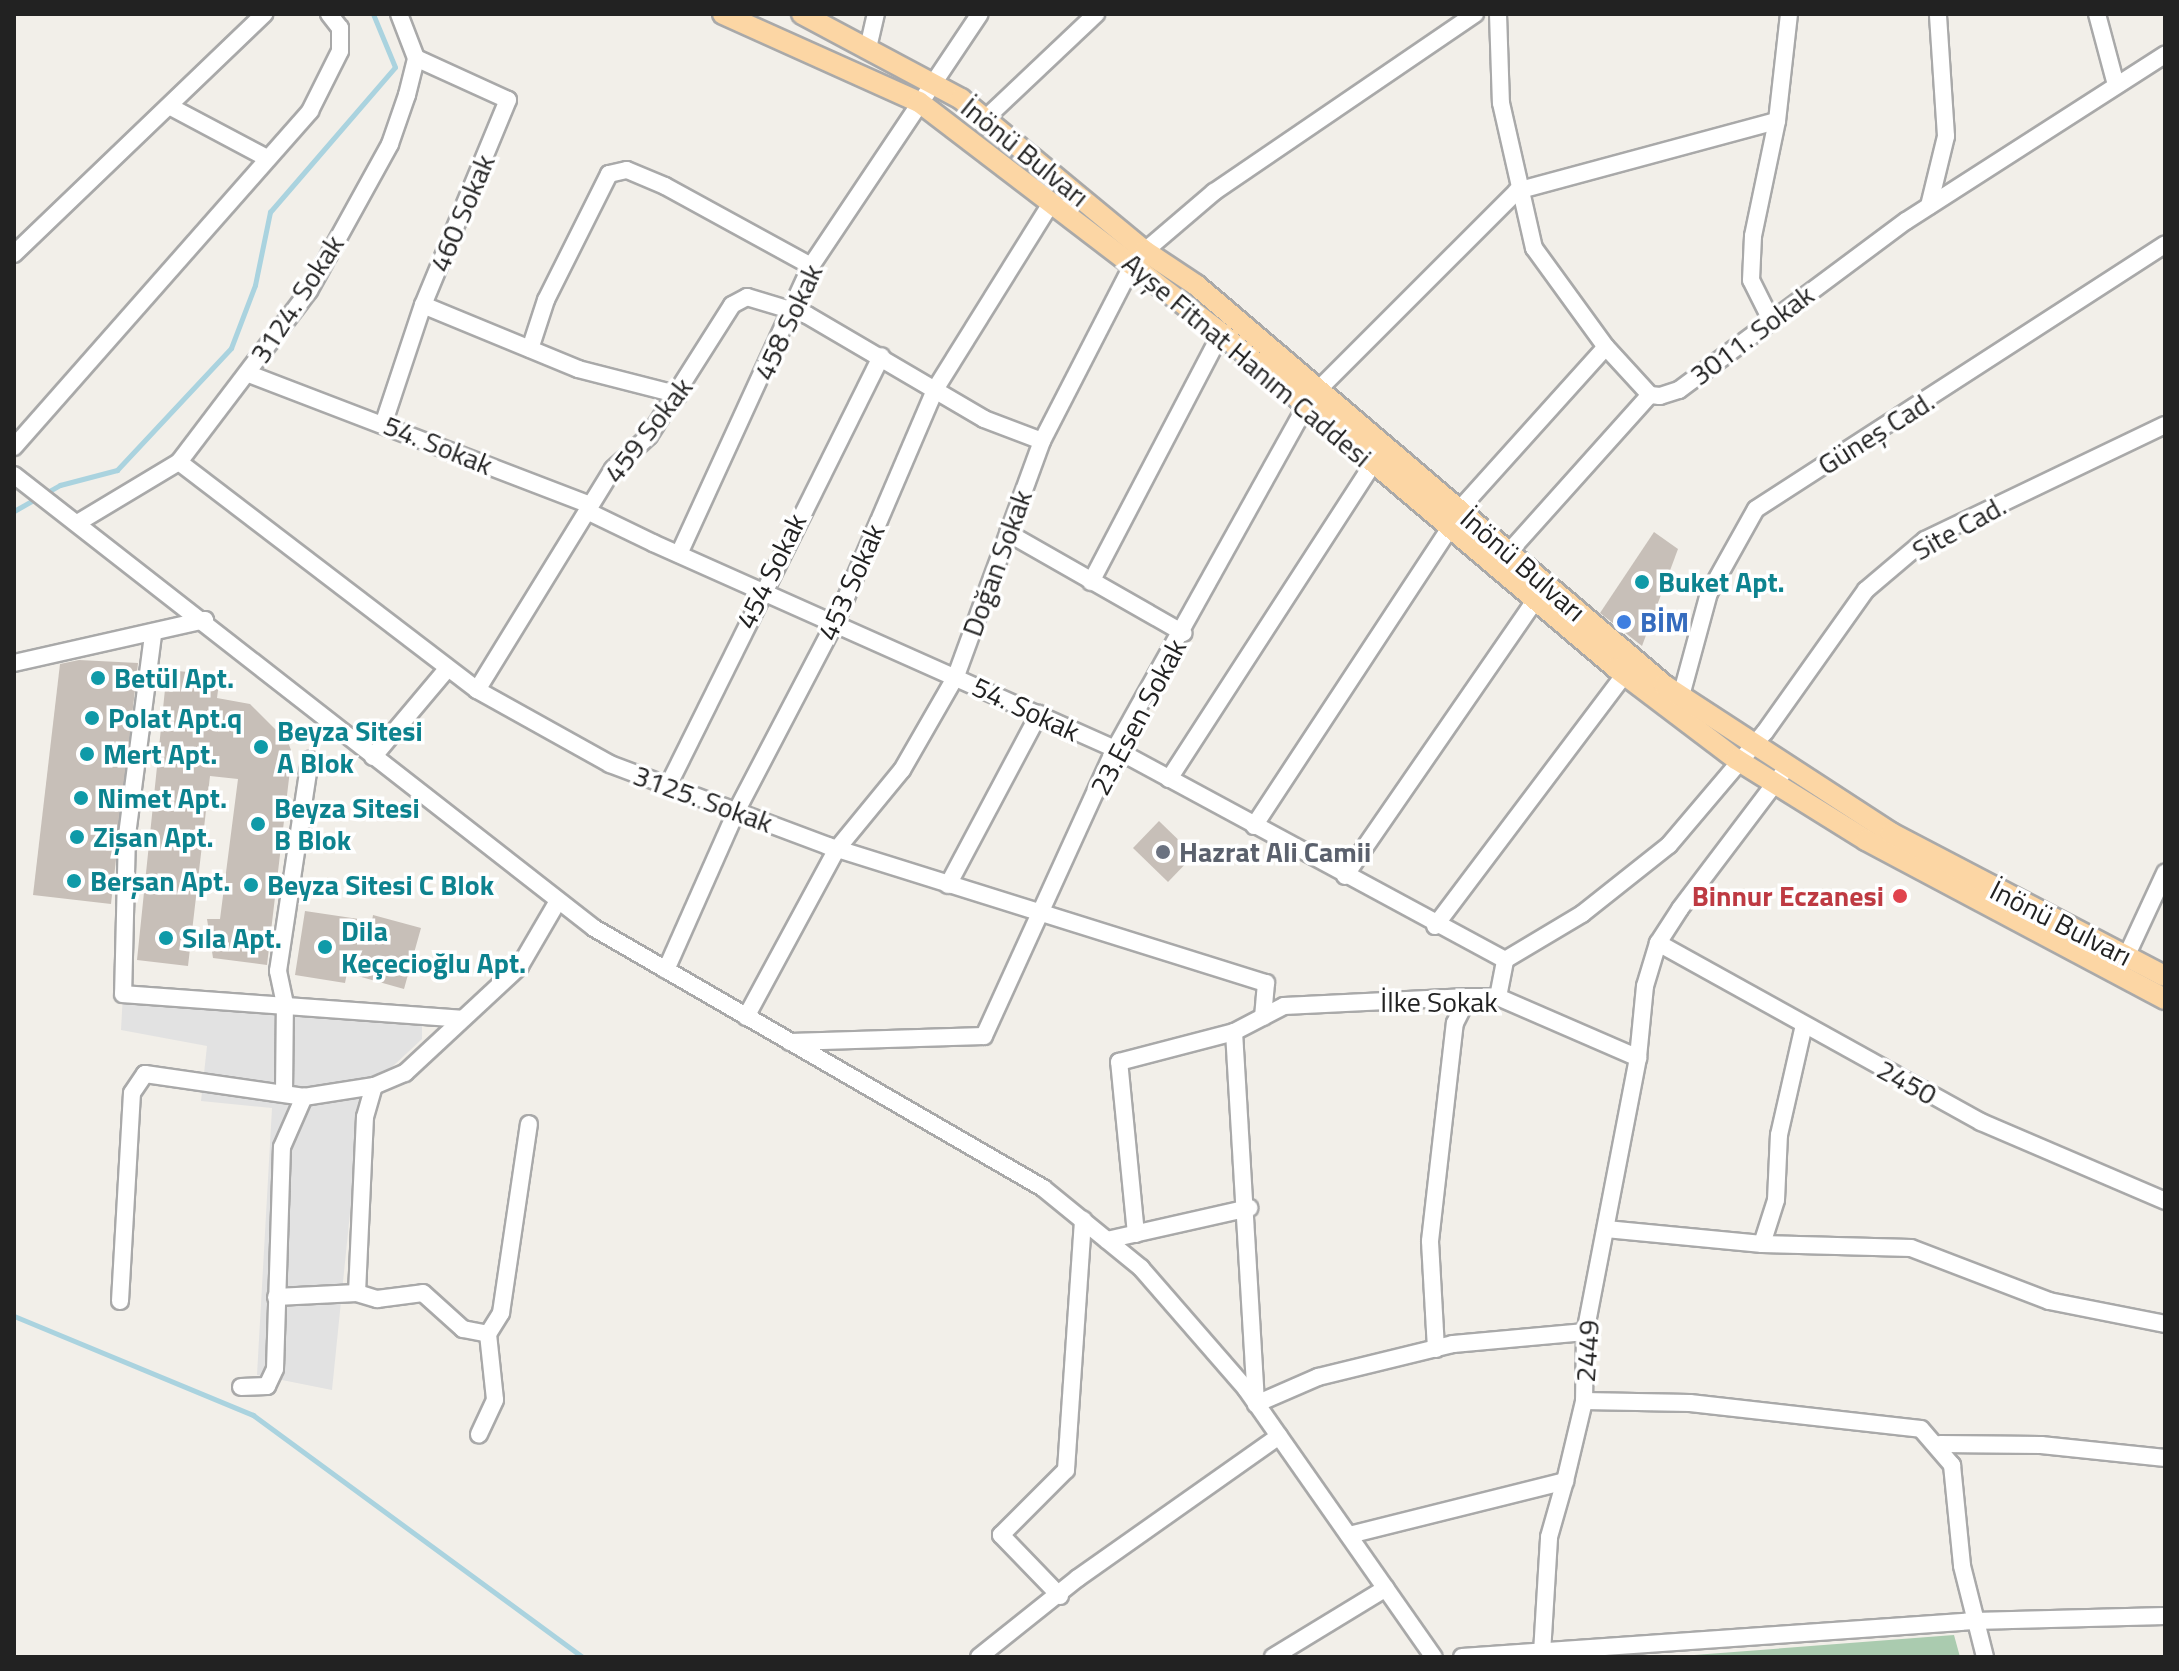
<!DOCTYPE html>
<html>
<head>
<meta charset="utf-8">
<style>
	body { margin:0 }
	#map { position:relative; width:2179px; height:1671px; overflow:hidden; background:#f2efe9; font-family:"Titillium Web",sans-serif }
	div>[style] { position:absolute }
	[style*='--x'] { left:calc(var(--x)*1px); top:calc(var(--y)*1px); width:calc(var(--w)*1px); rotate:calc(var(--a)*1deg) }
	.cemetery>* { inset:0; background:#aacbaf }
	.parking>* { inset:0; background:#e2e2e2 }
	.stream>* { height:5px; margin:-2.5px; padding:0 2.5px; transform-origin:2.5px; border-radius:2.5px; background:#aad3df }
	.building>* { inset:0; background:#c7bfb8 }
	.roads { filter:drop-shadow(2px 0 #a9a9a9) drop-shadow(-2px 0 #a9a9a9) drop-shadow(0 2px #a9a9a9) drop-shadow(0 -2px #a9a9a9) }
	.minor>* { height:16px; margin:-8px; padding:0 8px; transform-origin:8px; border-radius:8px; background:#fff }
	.major>* { height:20px; margin:-10px; padding:0 10px; transform-origin:10px; border-radius:10px; background:#fcd6a4 }
	.dots>* { width:22px; height:22px; translate:-50% -50%; box-sizing:border-box; border:4px solid #fff; border-radius:50% }
	span { translate:-50% -50%; white-space:nowrap; text-align:center; line-height:1.15; -webkit-text-stroke:7px #fff; paint-order:stroke }
	.street-label { font-size:28px; color:#222 }
	.culture-label { font-size:28px; color:#0d838f; font-weight:700 }
	.left { translate:0 -50%; text-align:left }
	.shop-label { font-size:28px; color:#366cbe; font-weight:700 }
	.worship-label { font-size:28px; color:#5b616d; font-weight:700 }
	.health-label { font-size:28px; color:#be3a42; font-weight:700 }
	.right { translate:-100% -50%; text-align:right }
	.frame { position:absolute; inset:0; border:16px solid #222; pointer-events:none }
</style>
</head>
<body>
<div id="map">
	<div class="cemetery">
		<i style="clip-path:polygon(1954px 1635px,1960px 1657px,1668px 1657px)"></i>
	</div>
	<div class="parking">
		<i style="clip-path:polygon(123px 994px,422px 1014px,422px 1039px,362px 1095px,332px 1390px,257px 1375px,272px 1108px,201px 1101px,207px 1046px,121px 1030px)"></i>
	</div>
	<div class="stream">
		<i style="--x:14;--y:511;--w:53;--a:-29.5"></i>
		<i style="--x:60;--y:485;--w:59;--a:-14.7"></i>
		<i style="--x:117;--y:470;--w:167;--a:-46.9"></i>
		<i style="--x:231;--y:348;--w:67;--a:-69.1"></i>
		<i style="--x:255;--y:285;--w:75;--a:-78.4"></i>
		<i style="--x:270;--y:212;--w:191;--a:-49.2"></i>
		<i style="--x:395;--y:67;--w:57;--a:-112.5"></i>
		<i style="--x:14;--y:1316;--w:259;--a:22.5"></i>
		<i style="--x:253;--y:1415;--w:408;--a:36.3"></i>
	</div>
	<div class="building">
		<i style="clip-path:polygon(1654px 532px,1678px 549px,1642px 646px,1600px 613px)"></i>
		<i style="clip-path:polygon(79px 660px,138px 663px,111px 904px,33px 895px,60px 664px)"></i>
		<i style="clip-path:polygon(167px 670px,220px 675px,217px 698px,250px 704px,288px 742px,292px 753px,267px 965px,213px 958px,207px 919px,220px 919px,238px 779px,210px 776px,188px 966px,137px 960px)"></i>
		<i style="clip-path:polygon(1159px 821px,1194px 855px,1168px 882px,1133px 848px)"></i>
		<i style="clip-path:polygon(305px 911px,372px 921px,373px 915px,421px 928px,404px 989px,347px 973px,345px 983px,295px 975px)"></i>
	</div>
	<div class="roads">
		<div class="minor">
			<i style="--x:1498;--y:14;--w:89;--a:88.1"></i>
			<i style="--x:1501;--y:103;--w:149;--a:77.2"></i>
			<i style="--x:1534;--y:248;--w:122;--a:54"></i>
			<i style="--x:1606;--y:347;--w:65;--a:47.5"></i>
			<i style="--x:1650;--y:395;--w:10;--a:6"></i>
			<i style="--x:1660;--y:396;--w:20;--a:-18"></i>
			<i style="--x:1679;--y:390;--w:283;--a:-36.7"></i>
			<i style="--x:1906;--y:221;--w:308;--a:-32.7"></i>
			<i style="--x:2097;--y:14;--w:73;--a:75"></i>
			<i style="--x:868;--y:48;--w:35;--a:-77"></i>
			<i style="--x:169;--y:106;--w:109;--a:28"></i>
			<i style="--x:985;--y:119;--w:153;--a:-43.4"></i>
			<i style="--x:1929;--y:206;--w:72;--a:-76.3"></i>
			<i style="--x:1946;--y:136;--w:122;--a:-93.8"></i>
			<i style="--x:1145;--y:251;--w:91;--a:-40.5"></i>
			<i style="--x:1214;--y:192;--w:316;--a:-34.3"></i>
			<i style="--x:14;--y:254;--w:347;--a:-43.8"></i>
			<i style="--x:423;--y:305;--w:168;--a:22.4"></i>
			<i style="--x:578;--y:369;--w:104;--a:14.4"></i>
			<i style="--x:1770;--y:318;--w:42;--a:-116.6"></i>
			<i style="--x:1751;--y:280;--w:44;--a:-87.4"></i>
			<i style="--x:1753;--y:236;--w:117;--a:-78.2"></i>
			<i style="--x:1777;--y:121;--w:108;--a:-83.6"></i>
			<i style="--x:530;--y:349;--w:52;--a:-71.9"></i>
			<i style="--x:546;--y:300;--w:141;--a:-63.4"></i>
			<i style="--x:609;--y:174;--w:18;--a:-13"></i>
			<i style="--x:627;--y:170;--w:41;--a:22.8"></i>
			<i style="--x:665;--y:186;--w:166;--a:28.7"></i>
			<i style="--x:249;--y:374;--w:362;--a:21"></i>
			<i style="--x:587;--y:504;--w:8;--a:76"></i>
			<i style="--x:589;--y:512;--w:71;--a:25.8"></i>
			<i style="--x:653;--y:543;--w:506;--a:24.03"></i>
			<i style="--x:1115;--y:749;--w:443;--a:28.4"></i>
			<i style="--x:1505;--y:960;--w:90;--a:-30.9"></i>
			<i style="--x:1582;--y:914;--w:111;--a:-38.4"></i>
			<i style="--x:1669;--y:845;--w:148;--a:-49.7"></i>
			<i style="--x:1765;--y:732;--w:174;--a:-54.6"></i>
			<i style="--x:1866;--y:590;--w:77;--a:-40.3"></i>
			<i style="--x:1925;--y:540;--w:266;--a:-25.6"></i>
			<i style="--x:1319;--y:389;--w:280;--a:-45"></i>
			<i style="--x:1517;--y:191;--w:269;--a:-15.1"></i>
			<i style="--x:384;--y:422;--w:123;--a:-71.6"></i>
			<i style="--x:423;--y:305;--w:222;--a:-67.5"></i>
			<i style="--x:508;--y:100;--w:101;--a:-155.5"></i>
			<i style="--x:14;--y:447;--w:448;--a:-48.6"></i>
			<i style="--x:310;--y:111;--w:67;--a:-63.4"></i>
			<i style="--x:340;--y:51;--w:23;--a:-90"></i>
			<i style="--x:340;--y:28;--w:18;--a:-128"></i>
			<i style="--x:179;--y:462;--w:375;--a:37.4"></i>
			<i style="--x:477;--y:690;--w:152;--a:29.1"></i>
			<i style="--x:610;--y:764;--w:233;--a:20.6"></i>
			<i style="--x:828;--y:846;--w:459;--a:17.4"></i>
			<i style="--x:1266;--y:983;--w:34;--a:95"></i>
			<i style="--x:14;--y:475;--w:736;--a:37.99"></i>
			<i style="--x:594;--y:928;--w:519;--a:30.07"></i>
			<i style="--x:1043;--y:1188;--w:127;--a:39.2"></i>
			<i style="--x:1141;--y:1268;--w:160;--a:49"></i>
			<i style="--x:1246;--y:1389;--w:327;--a:55"></i>
			<i style="--x:1459;--y:510;--w:219;--a:-48"></i>
			<i style="--x:79;--y:522;--w:117;--a:-31"></i>
			<i style="--x:179;--y:462;--w:215;--a:-52.8"></i>
			<i style="--x:309;--y:291;--w:168;--a:-61.1"></i>
			<i style="--x:390;--y:144;--w:52;--a:-70.9"></i>
			<i style="--x:407;--y:95;--w:38;--a:-76"></i>
			<i style="--x:416;--y:58;--w:47;--a:-111.1"></i>
			<i style="--x:1008;--y:533;--w:202;--a:29.7"></i>
			<i style="--x:1508;--y:553;--w:212;--a:-48.1"></i>
			<i style="--x:679;--y:554;--w:317;--a:-65.4"></i>
			<i style="--x:811;--y:266;--w:303;--a:-56.2"></i>
			<i style="--x:1091;--y:582;--w:281;--a:-62.4"></i>
			<i style="--x:153;--y:635;--w:201;--a:97.4"></i>
			<i style="--x:127;--y:834;--w:160;--a:91.4"></i>
			<i style="--x:123;--y:994;--w:338;--a:4.2"></i>
			<i style="--x:14;--y:663;--w:196;--a:-12.7"></i>
			<i style="--x:477;--y:690;--w:259;--a:-58.4"></i>
			<i style="--x:613;--y:469;--w:49;--a:-42.5"></i>
			<i style="--x:649;--y:436;--w:155;--a:-57.6"></i>
			<i style="--x:732;--y:305;--w:17;--a:-28"></i>
			<i style="--x:747;--y:297;--w:63;--a:16.7"></i>
			<i style="--x:807;--y:315;--w:205;--a:30.4"></i>
			<i style="--x:984;--y:419;--w:62;--a:20.8"></i>
			<i style="--x:1681;--y:696;--w:107;--a:-74.8"></i>
			<i style="--x:1709;--y:593;--w:96;--a:-60.8"></i>
			<i style="--x:1756;--y:509;--w:487;--a:-32.9"></i>
			<i style="--x:373;--y:757;--w:116;--a:-49.9"></i>
			<i style="--x:1782;--y:774;--w:169;--a:127.1"></i>
			<i style="--x:1680;--y:909;--w:40;--a:122.9"></i>
			<i style="--x:1658;--y:943;--w:45;--a:106.8"></i>
			<i style="--x:1645;--y:986;--w:72;--a:95.6"></i>
			<i style="--x:1638;--y:1058;--w:279;--a:100.9"></i>
			<i style="--x:1585;--y:1332;--w:69;--a:90.8"></i>
			<i style="--x:1584;--y:1401;--w:106;--a:1.1"></i>
			<i style="--x:1690;--y:1403;--w:232;--a:6.4"></i>
			<i style="--x:1921;--y:1429;--w:48;--a:49.3"></i>
			<i style="--x:1952;--y:1465;--w:101;--a:84.3"></i>
			<i style="--x:1962;--y:1566;--w:94;--a:75.8"></i>
			<i style="--x:1169;--y:779;--w:375;--a:-57.1"></i>
			<i style="--x:667;--y:788;--w:482;--a:-63.6"></i>
			<i style="--x:1254;--y:826;--w:355;--a:-56.7"></i>
			<i style="--x:1345;--y:876;--w:334;--a:-55.4"></i>
			<i style="--x:948;--y:885;--w:194;--a:-62"></i>
			<i style="--x:1435;--y:926;--w:314;--a:-53"></i>
			<i style="--x:1658;--y:943;--w:369;--a:29"></i>
			<i style="--x:1981;--y:1122;--w:200;--a:23.2"></i>
			<i style="--x:2126;--y:957;--w:93;--a:-65.1"></i>
			<i style="--x:666;--y:970;--w:175;--a:-66.1"></i>
			<i style="--x:737;--y:810;--w:213;--a:-62.4"></i>
			<i style="--x:836;--y:621;--w:254;--a:-66.8"></i>
			<i style="--x:936;--y:388;--w:218;--a:-58.1"></i>
			<i style="--x:1498;--y:997;--w:38;--a:-79"></i>
			<i style="--x:746;--y:1017;--w:191;--a:-61.6"></i>
			<i style="--x:837;--y:849;--w:102;--a:-50.6"></i>
			<i style="--x:902;--y:770;--w:108;--a:-60.1"></i>
			<i style="--x:956;--y:676;--w:250;--a:-69.9"></i>
			<i style="--x:1042;--y:441;--w:199;--a:-62.8"></i>
			<i style="--x:1234;--y:1032;--w:373;--a:86.6"></i>
			<i style="--x:1256;--y:1404;--w:68;--a:-23.5"></i>
			<i style="--x:1318;--y:1377;--w:139;--a:-13.7"></i>
			<i style="--x:1453;--y:1344;--w:133;--a:-5.2"></i>
			<i style="--x:790;--y:1042;--w:194;--a:-1.8"></i>
			<i style="--x:984;--y:1036;--w:315;--a:-65.5"></i>
			<i style="--x:1115;--y:749;--w:393;--a:-60.9"></i>
			<i style="--x:284;--y:1093;--w:89;--a:-89.4"></i>
			<i style="--x:285;--y:1004;--w:34;--a:-102"></i>
			<i style="--x:278;--y:971;--w:214;--a:-81.4"></i>
			<i style="--x:1606;--y:1229;--w:157;--a:5.5"></i>
			<i style="--x:1762;--y:1244;--w:149;--a:1.5"></i>
			<i style="--x:1911;--y:1248;--w:148;--a:21"></i>
			<i style="--x:2049;--y:1301;--w:118;--a:11.2"></i>
			<i style="--x:1136;--y:1234;--w:173;--a:-95.6"></i>
			<i style="--x:1119;--y:1062;--w:119;--a:-14.6"></i>
			<i style="--x:1234;--y:1032;--w:56;--a:-27.5"></i>
			<i style="--x:1284;--y:1006;--w:184;--a:-2.8"></i>
			<i style="--x:1468;--y:997;--w:30;--a:0"></i>
			<i style="--x:1498;--y:997;--w:153;--a:23.5"></i>
			<i style="--x:1107;--y:1240;--w:146;--a:-12.7"></i>
			<i style="--x:1762;--y:1244;--w:46;--a:-72.3"></i>
			<i style="--x:1776;--y:1200;--w:65;--a:-87.4"></i>
			<i style="--x:1779;--y:1135;--w:113;--a:-77.2"></i>
			<i style="--x:357;--y:1293;--w:176;--a:-87.4"></i>
			<i style="--x:365;--y:1117;--w:32;--a:-74"></i>
			<i style="--x:276;--y:1297;--w:81;--a:-2.8"></i>
			<i style="--x:357;--y:1293;--w:21;--a:17"></i>
			<i style="--x:377;--y:1299;--w:46;--a:-7.4"></i>
			<i style="--x:423;--y:1293;--w:54;--a:42"></i>
			<i style="--x:463;--y:1329;--w:25;--a:11"></i>
			<i style="--x:488;--y:1334;--w:66;--a:83.9"></i>
			<i style="--x:495;--y:1400;--w:38;--a:115"></i>
			<i style="--x:120;--y:1301;--w:208;--a:-86.7"></i>
			<i style="--x:132;--y:1093;--w:23;--a:-56"></i>
			<i style="--x:145;--y:1074;--w:161;--a:8.2"></i>
			<i style="--x:304;--y:1097;--w:71;--a:-8.9"></i>
			<i style="--x:374;--y:1086;--w:34;--a:-23"></i>
			<i style="--x:405;--y:1073;--w:157;--a:-42.9"></i>
			<i style="--x:520;--y:966;--w:75;--a:-59.7"></i>
			<i style="--x:488;--y:1334;--w:25;--a:-58"></i>
			<i style="--x:501;--y:1313;--w:191;--a:-81.6"></i>
			<i style="--x:1436;--y:1349;--w:108;--a:-93.2"></i>
			<i style="--x:1430;--y:1241;--w:219;--a:-83.5"></i>
			<i style="--x:1455;--y:1023;--w:29;--a:-63"></i>
			<i style="--x:241;--y:1387;--w:26;--a:-2"></i>
			<i style="--x:267;--y:1386;--w:19;--a:-65"></i>
			<i style="--x:275;--y:1369;--w:222;--a:-88.2"></i>
			<i style="--x:282;--y:1147;--w:55;--a:-66.3"></i>
			<i style="--x:1940;--y:1444;--w:101;--a:0.6"></i>
			<i style="--x:2041;--y:1445;--w:125;--a:6"></i>
			<i style="--x:1349;--y:1535;--w:223;--a:-14"></i>
			<i style="--x:1565;--y:1481;--w:82;--a:-76.6"></i>
			<i style="--x:1060;--y:1596;--w:85;--a:-134"></i>
			<i style="--x:1001;--y:1535;--w:92;--a:-45"></i>
			<i style="--x:1066;--y:1470;--w:251;--a:-86.1"></i>
			<i style="--x:1542;--y:1653;--w:116;--a:-86.5"></i>
			<i style="--x:1549;--y:1537;--w:58;--a:-74.1"></i>
			<i style="--x:979;--y:1657;--w:127;--a:-38.6"></i>
			<i style="--x:1078;--y:1578;--w:246;--a:-35.2"></i>
			<i style="--x:1273;--y:1657;--w:132;--a:-31.4"></i>
			<i style="--x:1462;--y:1657;--w:513;--a:-4.02"></i>
			<i style="--x:1974;--y:1621;--w:191;--a:-1.5"></i>
		</div>
		<div class="major">
			<i style="--x:723;--y:14;--w:215;--a:24.2"></i>
			<i style="--x:919;--y:102;--w:380;--a:37.4"></i>
			<i style="--x:1221;--y:333;--w:518;--a:40.3"></i>
			<i style="--x:1616;--y:668;--w:151;--a:37.2"></i>
			<i style="--x:1736;--y:759;--w:153;--a:31.9"></i>
			<i style="--x:1866;--y:840;--w:339;--a:28"></i>
			<i style="--x:802;--y:14;--w:180;--a:28.1"></i>
			<i style="--x:961;--y:99;--w:239;--a:39.6"></i>
			<i style="--x:1145;--y:251;--w:61;--a:33.7"></i>
			<i style="--x:1196;--y:285;--w:616;--a:40.52"></i>
			<i style="--x:1664;--y:685;--w:271;--a:33.1"></i>
			<i style="--x:1891;--y:833;--w:309;--a:27.6"></i>
		</div>
	</div>
	<div class="dots">
		<i style="left:1642px;top:582px;background:#0f9aa8"></i>
		<i style="left:1624px;top:622px;background:#3f7fe0"></i>
		<i style="left:98px;top:678px;background:#0f9aa8"></i>
		<i style="left:92px;top:718px;background:#0f9aa8"></i>
		<i style="left:261px;top:747px;background:#0f9aa8"></i>
		<i style="left:87px;top:754px;background:#0f9aa8"></i>
		<i style="left:81px;top:798px;background:#0f9aa8"></i>
		<i style="left:258px;top:824px;background:#0f9aa8"></i>
		<i style="left:77px;top:837px;background:#0f9aa8"></i>
		<i style="left:1163px;top:852px;background:#6b7280"></i>
		<i style="left:74px;top:881px;background:#0f9aa8"></i>
		<i style="left:251px;top:885px;background:#0f9aa8"></i>
		<i style="left:1900px;top:896px;background:#e0444e"></i>
		<i style="left:166px;top:938px;background:#0f9aa8"></i>
		<i style="left:325px;top:947px;background:#0f9aa8"></i>
	</div>
	<div class="street-label">
		<span style="left:1025px;top:152px;rotate:39deg">İnönü Bulvarı</span>
		<span style="left:462px;top:213px;rotate:-67deg">460 Sokak</span>
		<span style="left:297px;top:299px;rotate:-57deg">3124. Sokak</span>
		<span style="left:788px;top:322px;rotate:-65deg">458 Sokak</span>
		<span style="left:1752px;top:335px;rotate:-37deg">3011. Sokak</span>
		<span style="left:1247px;top:360px;rotate:40deg">Ayşe Fitnat Hanım Caddesi</span>
		<span style="left:648px;top:430px;rotate:-52deg">459 Sokak</span>
		<span style="left:1876px;top:433px;rotate:-32deg">Güneş Cad.</span>
		<span style="left:438px;top:445px;rotate:22deg">54. Sokak</span>
		<span style="left:1959px;top:528px;rotate:-29deg">Site Cad.</span>
		<span style="left:997px;top:563px;rotate:-70deg">Doğan Sokak</span>
		<span style="left:1523px;top:565px;rotate:41deg">İnönü Bulvarı</span>
		<span style="left:771px;top:571px;rotate:-64deg">454 Sokak</span>
		<span style="left:851px;top:582px;rotate:-66deg">453 Sokak</span>
		<span style="left:1026px;top:709px;rotate:25deg">54. Sokak</span>
		<span style="left:1138px;top:717px;rotate:-62deg">23.Esen Sokak</span>
		<span style="left:703px;top:799px;rotate:20deg">3125. Sokak</span>
		<span style="left:2061px;top:923px;rotate:27deg">İnönü Bulvarı</span>
		<span style="left:1439px;top:1002px">İlke Sokak</span>
		<span style="left:1907px;top:1082px;rotate:29deg">2450</span>
		<span style="left:1587px;top:1351px;rotate:-86deg">2449</span>
	</div>
	<div class="culture-label">
		<span class="left" style="left:1658px;top:582px">Buket Apt.</span>
		<span class="left" style="left:114px;top:678px">Betül Apt.</span>
		<span class="left" style="left:108px;top:718px">Polat Apt.q</span>
		<span class="left" style="left:277px;top:747px">Beyza Sitesi<br>A Blok</span>
		<span class="left" style="left:103px;top:754px">Mert Apt.</span>
		<span class="left" style="left:97px;top:798px">Nimet Apt.</span>
		<span class="left" style="left:274px;top:824px">Beyza Sitesi<br>B Blok</span>
		<span class="left" style="left:93px;top:837px">Zişan Apt.</span>
		<span class="left" style="left:90px;top:881px">Berşan Apt.</span>
		<span class="left" style="left:267px;top:885px">Beyza Sitesi C Blok</span>
		<span class="left" style="left:341px;top:947px">Dila<br>Keçecioğlu Apt.</span>
		<span class="left" style="left:182px;top:938px">Sıla Apt.</span>
	</div>
	<div class="shop-label">
		<span class="left" style="left:1640px;top:622px">BİM</span>
	</div>
	<div class="worship-label">
		<span class="left" style="left:1179px;top:852px">Hazrat Ali Camii</span>
	</div>
	<div class="health-label">
		<span class="right" style="left:1884px;top:896px">Binnur Eczanesi</span>
	</div>
	<div class="frame"></div>
</div>
</body>
</html>
